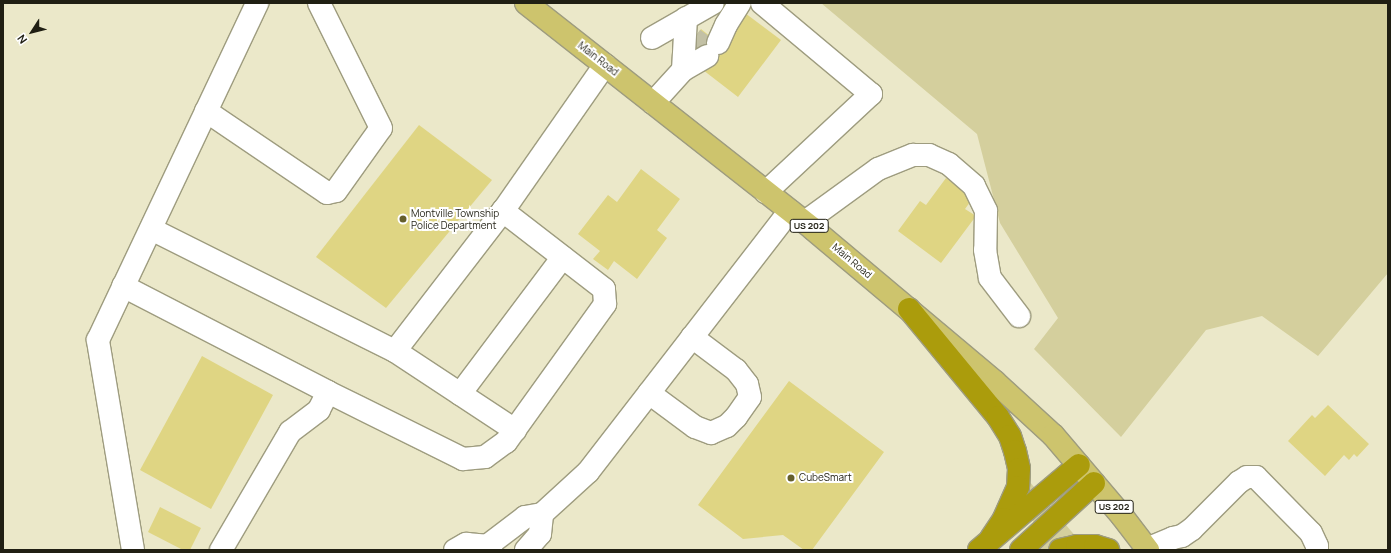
<!DOCTYPE html>
<html>
<head>
<meta charset="utf-8">
<style>
	body { margin:0 }
	#map { position:relative; width:1391px; height:553px; overflow:hidden; background:#ebe8c9; font-family:Manrope,sans-serif }
	div>[style] { position:absolute }
	[style*='--x'] { left:calc(var(--x)*1px); top:calc(var(--y)*1px); width:calc(var(--w)*1px); rotate:calc(var(--a)*1deg) }
	.green>* { inset:0; background:#d4cf9d }
	.building>* { inset:0; background:#dfd583 }
	.minor-tunnel>* { height:22px; margin-top:-11px; transform-origin:0; background:repeating-linear-gradient(90deg,#c2c0a5 0 22px,transparent 0 33px) }
	.roads { filter:drop-shadow(1px 0 #9e9c7f) drop-shadow(-1px 0 #9e9c7f) drop-shadow(0 1px #9e9c7f) drop-shadow(0 -1px #9e9c7f) }
	.minor>* { height:22px; margin:-11px; padding:0 11px; transform-origin:11px; border-radius:11px; background:#fff }
	.major>* { height:22px; margin:-11px; padding:0 11px; transform-origin:11px; border-radius:11px; background:#cdc46d }
	.highway>* { height:22px; margin:-11px; padding:0 11px; transform-origin:11px; border-radius:11px; background:#ab9c0c }
	.dots>* { width:11px; height:11px; translate:-50% -50%; box-sizing:border-box; border:2px solid #fff; border-radius:50% }
	span { translate:-50% -50%; white-space:nowrap; text-align:center; line-height:1.15; -webkit-text-stroke:4px #fff; paint-order:stroke }
	.shield-label span { padding:1px 3px; background:#fff; border:1px solid; border-radius:3px; -webkit-text-stroke-width:0 }
	.shield-label { font-size:9px; color:#201f13; font-weight:700 }
	.street-label { font-size:10px; color:#201f13 }
	.poi-label { font-size:10px; color:#201f13 }
	.left { translate:0 -50%; text-align:left }
	.frame { position:absolute; inset:0; border:4px solid #201f13; pointer-events:none }
	.north { position:absolute; left:12px; top:12px; width:40px; height:40px; -webkit-text-stroke:3px #fff; paint-order:stroke; rotate:234deg; font-size:11px; font-weight:700; line-height:16px; text-align:center; color:#201f13 }
	.north::after { content:''; display:block; margin:auto; width:14px; height:18px; background:#201f13; clip-path:polygon(50% 0,100% 100%,50% 72%,0 100%) }
</style>
</head>
<body>
<div id="map">
	<div class="green">
		<i style="clip-path:polygon(821px 3px,1388px 3px,1388px 273px,1318px 356px,1262px 316px,1206px 330px,1121px 437px,1034px 349px,1058px 318px,1000px 223px,977px 134px)"></i>
		<i style="clip-path:polygon(1024px 475px,1087px 550px,1039px 550px)"></i>
	</div>
	<div class="building">
		<i style="clip-path:polygon(745px 13px,781px 40px,738px 97px,703px 70px,711px 59px,690px 44px,701px 29px,721px 45px)"></i>
		<i style="clip-path:polygon(419px 125px,492px 180px,386px 308px,316px 257px)"></i>
		<i style="clip-path:polygon(641px 169px,680px 199px,657px 230px,667px 238px,637px 279px,614px 261px,608px 270px,593px 259px,600px 251px,578px 234px,608px 195px,617px 202px)"></i>
		<i style="clip-path:polygon(946px 178px,973px 198px,965px 209px,976px 216px,941px 263px,898px 231px,920px 201px,926px 205px)"></i>
		<i style="clip-path:polygon(202px 356px,273px 395px,211px 509px,140px 470px)"></i>
		<i style="clip-path:polygon(789px 381px,884px 452px,812px 550px,804px 550px,783px 535px,743px 539px,698px 505px)"></i>
		<i style="clip-path:polygon(1328px 405px,1369px 444px,1357px 457px,1354px 454px,1349px 460px,1344px 455px,1325px 476px,1288px 441px,1312px 415px,1315px 418px)"></i>
		<i style="clip-path:polygon(160px 507px,201px 528px,190px 550px,183px 550px,148px 532px)"></i>
	</div>
	<div class="minor-tunnel">
		<i style="--x:699;--y:50;--w:17;--a:-54"></i>
	</div>
	<div class="roads">
		<div class="minor">
			<i style="--x:762;--y:3;--w:142;--a:39.9"></i>
			<i style="--x:871;--y:94;--w:144;--a:137"></i>
			<i style="--x:652;--y:38;--w:70;--a:-29.8"></i>
			<i style="--x:718;--y:43;--w:20;--a:-66"></i>
			<i style="--x:726;--y:25;--w:26;--a:-58"></i>
			<i style="--x:683;--y:70;--w:52;--a:-86.7"></i>
			<i style="--x:653;--y:103;--w:45;--a:-47.7"></i>
			<i style="--x:683;--y:70;--w:28;--a:-30"></i>
			<i style="--x:206;--y:111;--w:146;--a:34.1"></i>
			<i style="--x:327;--y:193;--w:9;--a:-13"></i>
			<i style="--x:336;--y:191;--w:77;--a:-54.5"></i>
			<i style="--x:381;--y:128;--w:140;--a:-116.4"></i>
			<i style="--x:805;--y:222;--w:90;--a:-36"></i>
			<i style="--x:878;--y:169;--w:38;--a:-22"></i>
			<i style="--x:913;--y:155;--w:16;--a:0"></i>
			<i style="--x:929;--y:155;--w:22;--a:24"></i>
			<i style="--x:949;--y:164;--w:33;--a:41"></i>
			<i style="--x:974;--y:186;--w:28;--a:64"></i>
			<i style="--x:986;--y:211;--w:39;--a:91"></i>
			<i style="--x:985;--y:250;--w:28;--a:80"></i>
			<i style="--x:990;--y:278;--w:48;--a:52.7"></i>
			<i style="--x:151;--y:229;--w:273;--a:26.6"></i>
			<i style="--x:395;--y:351;--w:177;--a:-52.4"></i>
			<i style="--x:123;--y:286;--w:231;--a:27.3"></i>
			<i style="--x:328;--y:392;--w:20;--a:117"></i>
			<i style="--x:319;--y:410;--w:36;--a:143"></i>
			<i style="--x:290;--y:432;--w:137;--a:120.3"></i>
			<i style="--x:395;--y:351;--w:144;--a:33.4"></i>
			<i style="--x:328;--y:392;--w:151;--a:26.4"></i>
			<i style="--x:463;--y:459;--w:22;--a:-5"></i>
			<i style="--x:485;--y:457;--w:26;--a:-36"></i>
			<i style="--x:506;--y:442;--w:170;--a:-54.3"></i>
			<i style="--x:605;--y:304;--w:15;--a:-94"></i>
			<i style="--x:604;--y:289;--w:128;--a:-142.3"></i>
			<i style="--x:503;--y:211;--w:178;--a:-55.1"></i>
			<i style="--x:649;--y:393;--w:57;--a:36.5"></i>
			<i style="--x:695;--y:427;--w:17;--a:21"></i>
			<i style="--x:711;--y:433;--w:17;--a:-24"></i>
			<i style="--x:727;--y:426;--w:13;--a:-45"></i>
			<i style="--x:736;--y:417;--w:24;--a:-55"></i>
			<i style="--x:750;--y:397;--w:13;--a:-103"></i>
			<i style="--x:747;--y:384;--w:18;--a:-128"></i>
			<i style="--x:736;--y:370;--w:55;--a:-143.1"></i>
			<i style="--x:460;--y:394;--w:171;--a:-53.1"></i>
			<i style="--x:487;--y:546;--w:48;--a:-37.3"></i>
			<i style="--x:525;--y:517;--w:17;--a:-10"></i>
			<i style="--x:542;--y:514;--w:62;--a:-42.4"></i>
			<i style="--x:588;--y:472;--w:330;--a:-52.3"></i>
			<i style="--x:1147;--y:549;--w:28;--a:-23"></i>
			<i style="--x:1173;--y:538;--w:9;--a:-13"></i>
			<i style="--x:1182;--y:536;--w:12;--a:-35"></i>
			<i style="--x:1192;--y:529;--w:66;--a:-45"></i>
			<i style="--x:1239;--y:482;--w:9;--a:-32"></i>
			<i style="--x:1247;--y:477;--w:9;--a:0"></i>
			<i style="--x:1256;--y:477;--w:78;--a:45.5"></i>
			<i style="--x:1311;--y:533;--w:14;--a:65"></i>
			<i style="--x:1317;--y:546;--w:4;--a:90"></i>
			<i style="--x:133;--y:550;--w:213;--a:-99.5"></i>
			<i style="--x:98;--y:340;--w:373;--a:-64.7"></i>
			<i style="--x:455;--y:550;--w:13;--a:-29"></i>
			<i style="--x:466;--y:544;--w:21;--a:5"></i>
			<i style="--x:487;--y:546;--w:6;--a:45"></i>
			<i style="--x:526;--y:550;--w:21;--a:-49"></i>
			<i style="--x:540;--y:534;--w:20;--a:-84"></i>
		</div>
		<div class="major">
			<i style="--x:526;--y:3;--w:367;--a:38.2"></i>
			<i style="--x:814;--y:230;--w:235;--a:40"></i>
			<i style="--x:994;--y:381;--w:80;--a:42.5"></i>
			<i style="--x:1053;--y:435;--w:106;--a:49.6"></i>
			<i style="--x:1122;--y:516;--w:43;--a:52.6"></i>
		</div>
		<div class="highway">
			<i style="--x:909;--y:309;--w:140;--a:50.5"></i>
			<i style="--x:998;--y:417;--w:22;--a:58"></i>
			<i style="--x:1010;--y:436;--w:16;--a:72"></i>
			<i style="--x:1015;--y:451;--w:18;--a:77"></i>
			<i style="--x:1019;--y:469;--w:18;--a:93"></i>
			<i style="--x:1018;--y:487;--w:35;--a:114"></i>
			<i style="--x:1004;--y:519;--w:23;--a:124"></i>
			<i style="--x:979;--y:550;--w:131;--a:-40.4"></i>
			<i style="--x:1021;--y:550;--w:99;--a:-42.5"></i>
			<i style="--x:1060;--y:550;--w:17;--a:-13"></i>
			<i style="--x:1077;--y:546;--w:18;--a:0"></i>
			<i style="--x:1095;--y:546;--w:14;--a:17"></i>
		</div>
	</div>
	<div class="dots">
		<i style="left:403px;top:219px;background:#655f2b"></i>
		<i style="left:791px;top:478px;background:#655f2b"></i>
	</div>
	<div class="shield-label">
		<span style="left:809px;top:226px">US 202</span>
		<span style="left:1114px;top:507px">US 202</span>
	</div>
	<div class="street-label">
		<span style="left:598px;top:59px;rotate:38deg">Main Road</span>
		<span style="left:852px;top:261px;rotate:40deg">Main Road</span>
	</div>
	<div class="poi-label">
		<span class="left" style="left:411px;top:219px">Montville Township<br>Police Department</span>
		<span class="left" style="left:799px;top:478px">CubeSmart</span>
	</div>
	<div class="frame"></div>
	<div class="north">N</div>
</div>
</body>
</html>
